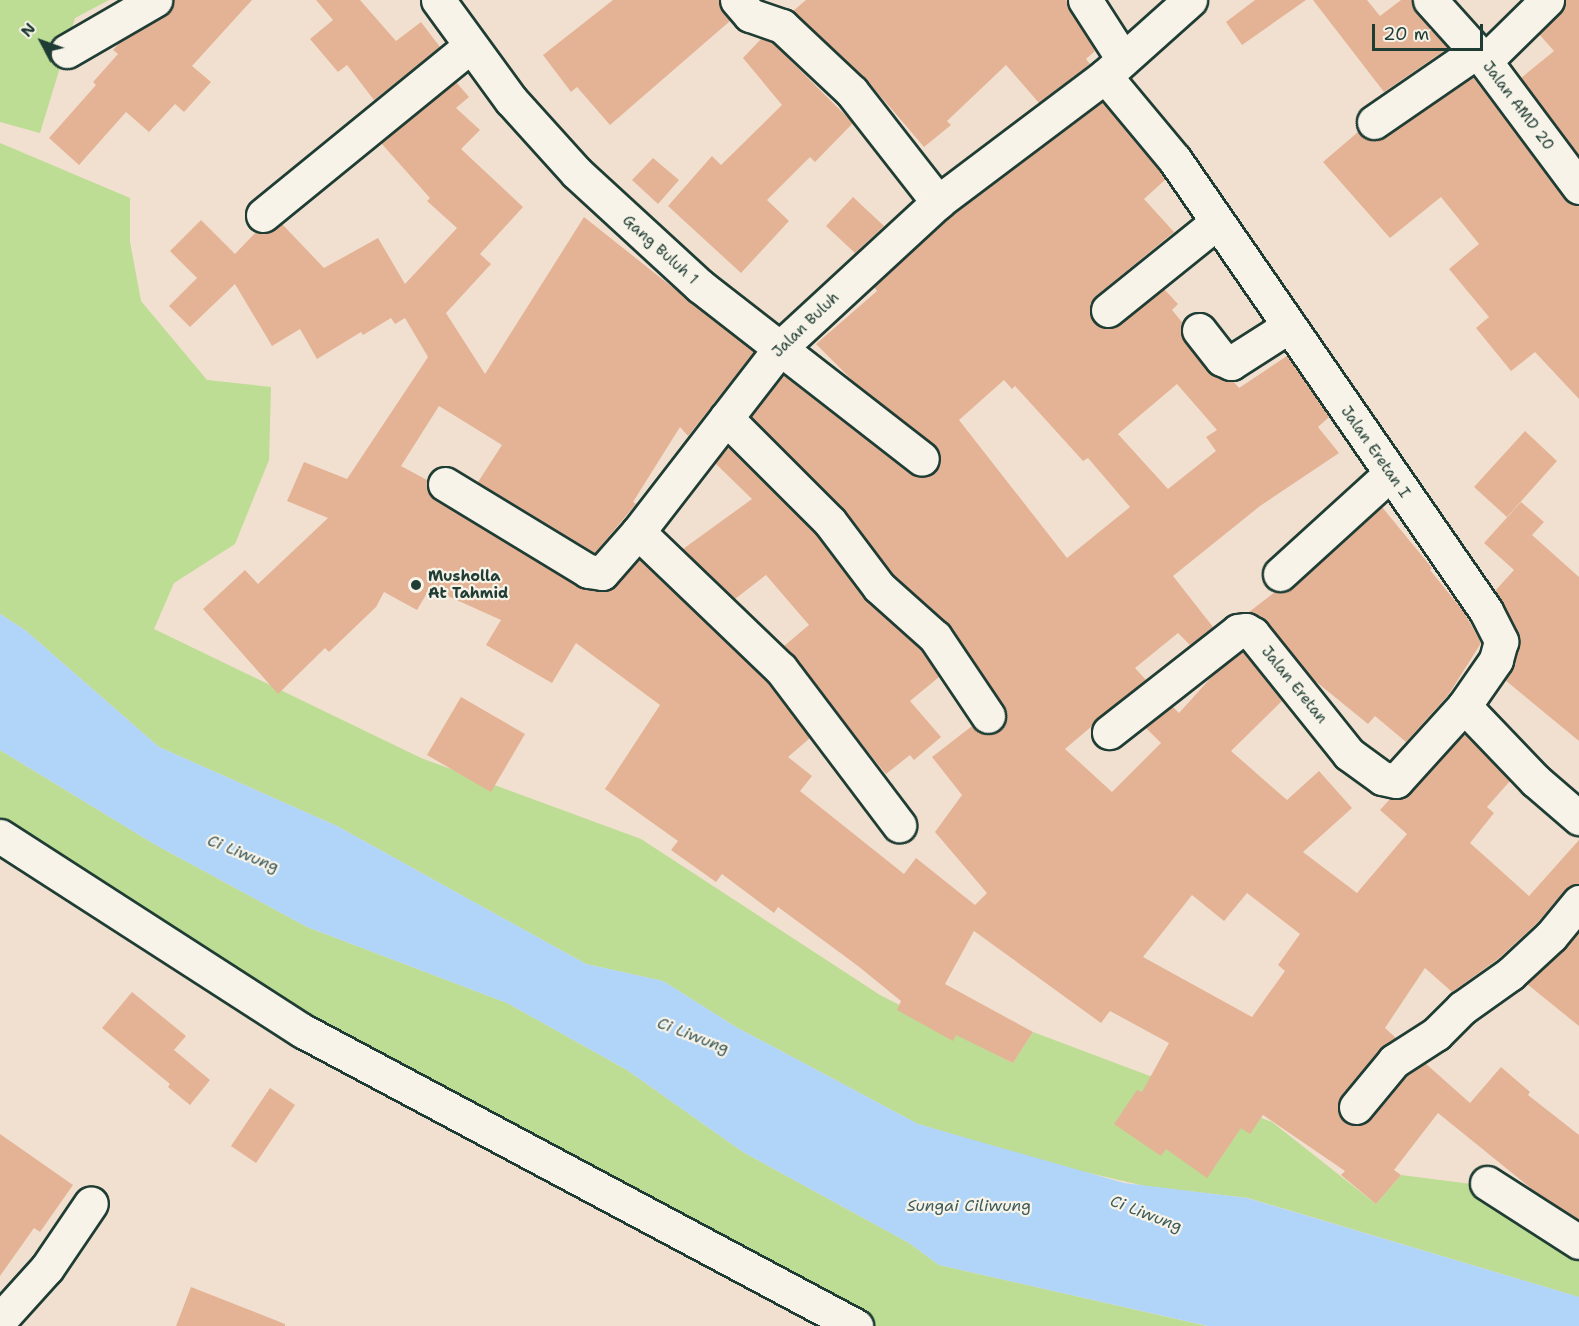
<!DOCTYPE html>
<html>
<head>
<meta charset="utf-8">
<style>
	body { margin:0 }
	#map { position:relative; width:1579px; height:1326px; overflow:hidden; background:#f1e0cf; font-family:"Shantell Sans",sans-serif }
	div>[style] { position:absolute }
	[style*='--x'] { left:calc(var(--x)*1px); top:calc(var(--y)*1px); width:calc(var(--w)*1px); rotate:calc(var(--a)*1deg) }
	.green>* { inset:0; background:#bddc94 }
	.water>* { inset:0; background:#b0d5f9 }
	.building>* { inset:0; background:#e4b396 }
	.roads { filter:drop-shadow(2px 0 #1f3d34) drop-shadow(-2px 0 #1f3d34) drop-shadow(0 2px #1f3d34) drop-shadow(0 -2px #1f3d34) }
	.minor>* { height:33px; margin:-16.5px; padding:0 16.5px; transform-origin:16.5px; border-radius:16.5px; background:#f7f3e8 }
	.dots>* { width:16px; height:16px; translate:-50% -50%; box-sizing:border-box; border:3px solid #f7f3e8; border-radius:50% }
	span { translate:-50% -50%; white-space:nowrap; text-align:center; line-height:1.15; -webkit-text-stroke:4.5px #f7f3e8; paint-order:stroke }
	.street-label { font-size:15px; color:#1f3d34 }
	.poi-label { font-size:15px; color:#1f3d34; font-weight:700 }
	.left { translate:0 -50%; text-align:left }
	.water-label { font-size:16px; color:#3c5b5b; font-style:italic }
	.north { position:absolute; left:12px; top:12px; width:60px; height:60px; -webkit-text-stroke:4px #f7f3e8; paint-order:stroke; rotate:311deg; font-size:16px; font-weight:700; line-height:24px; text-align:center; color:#1f3d34 }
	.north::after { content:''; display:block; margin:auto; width:21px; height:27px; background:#1f3d34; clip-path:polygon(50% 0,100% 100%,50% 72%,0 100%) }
	.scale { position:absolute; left:1372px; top:24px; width:111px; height:27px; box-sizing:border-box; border:3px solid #1f3d34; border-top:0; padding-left:8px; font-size:18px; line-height:21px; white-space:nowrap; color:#1f3d34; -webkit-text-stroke:4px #f7f3e8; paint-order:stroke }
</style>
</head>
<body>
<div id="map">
	<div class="green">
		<i style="clip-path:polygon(0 0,109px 0,75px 18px,40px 133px,0 122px)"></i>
		<i style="clip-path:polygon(0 143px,130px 198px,130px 242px,141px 301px,207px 380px,271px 387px,269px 460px,235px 544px,174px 583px,154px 629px,421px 758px,641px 839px,880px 995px,1013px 1063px,1033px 1032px,1272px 1122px,1376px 1204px,1401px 1175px,1487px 1186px,1579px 1239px,1579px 1297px,1248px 1198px,1145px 1186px,1063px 1167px,918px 1124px,736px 1027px,663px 981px,586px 964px,337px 826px,159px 747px,25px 630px,0 614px)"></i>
		<i style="clip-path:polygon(0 750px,154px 844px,307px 927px,507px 1003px,627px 1070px,743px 1152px,909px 1243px,939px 1265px,1207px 1326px,863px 1326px,601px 1190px,0 837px)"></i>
	</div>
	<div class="water">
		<i style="clip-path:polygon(0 614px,25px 630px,159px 747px,337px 826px,586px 964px,663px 981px,736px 1027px,918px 1124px,1124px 1183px,1247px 1198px,1579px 1297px,1579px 1326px,1208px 1326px,939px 1265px,909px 1243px,743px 1152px,627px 1070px,507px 1003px,307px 927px,154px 844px,0 750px)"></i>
	</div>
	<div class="building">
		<i style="clip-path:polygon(174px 0,252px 0,192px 66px,211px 82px,184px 112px,175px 104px,149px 132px,126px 112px,79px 165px,49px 138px,96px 85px,93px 82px,118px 54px,113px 50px,121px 41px,165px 16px)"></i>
		<i style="clip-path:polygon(316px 0,360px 0,396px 41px,421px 22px,440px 47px,374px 100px,347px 65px,338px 72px,310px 39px,333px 20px)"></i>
		<i style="clip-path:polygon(613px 0,719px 0,730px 21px,610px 125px,577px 87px,571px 92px,543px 55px)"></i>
		<i style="clip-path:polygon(806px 0,1066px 0,1095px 51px,1086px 59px,1090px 64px,1039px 103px,1006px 65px,947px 121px,951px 125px,924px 147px,865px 78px,793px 11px)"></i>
		<i style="clip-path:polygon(1255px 0,1306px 0,1242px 45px,1226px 22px)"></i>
		<i style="clip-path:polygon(1313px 0,1367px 0,1380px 16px,1401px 0,1412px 0,1416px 13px,1448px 48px,1384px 92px)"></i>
		<i style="clip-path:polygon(1565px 0,1579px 0,1579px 156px,1521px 78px,1554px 51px,1539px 34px,1561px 13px)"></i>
		<i style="clip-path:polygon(761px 39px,772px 42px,853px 123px,815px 162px,810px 157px,767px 200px,789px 221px,741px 273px,668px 206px,712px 156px,721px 165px,782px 105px,743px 58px)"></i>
		<i style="clip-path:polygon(1473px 77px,1564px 198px,1579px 205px,1579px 399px,1535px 352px,1511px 371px,1476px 328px,1489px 317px,1449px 269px,1479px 244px,1441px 197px,1390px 238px,1323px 162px,1358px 132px,1366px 139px,1385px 137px)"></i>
		<i style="clip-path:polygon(evenodd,456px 82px,469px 97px,456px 108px,480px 130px,461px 149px,523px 207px,480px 254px,491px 264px,446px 313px,485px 374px,584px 217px,754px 352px,688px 436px,680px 427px,633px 502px,636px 504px,595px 553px,478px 482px,502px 445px,439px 406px,401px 466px,427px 480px,428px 492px,435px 500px,579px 587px,609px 590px,639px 559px,767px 682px,810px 738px,788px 757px,812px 776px,800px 791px,904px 874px,916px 858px,975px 905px,987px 893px,935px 832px,962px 795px,932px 757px,972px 726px,980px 733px,999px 731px,1005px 724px,1004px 706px,950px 626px,893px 574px,843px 509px,751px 416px,783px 375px,910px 474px,920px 478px,936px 471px,941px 461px,934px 445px,852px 380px,816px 344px,877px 291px,874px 287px,950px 216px,1102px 102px,1166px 179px,1144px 199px,1174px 232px,1096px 296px,1090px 304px,1093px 321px,1102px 328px,1119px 325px,1164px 289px,1178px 304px,1172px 310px,1182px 322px,1184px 341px,1214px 376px,1233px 381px,1239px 388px,1287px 356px,1329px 417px,1318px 427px,1339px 453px,1260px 506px,1173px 576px,1213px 627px,1190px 645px,1178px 633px,1135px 668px,1146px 680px,1065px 749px,1112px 792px,1161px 743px,1145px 727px,1172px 706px,1179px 713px,1217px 671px,1243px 651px,1282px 701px,1231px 751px,1287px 800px,1319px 771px,1352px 808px,1303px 852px,1357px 893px,1407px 834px,1380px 810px,1390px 799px,1410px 794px,1464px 733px,1510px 781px,1487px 807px,1494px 813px,1470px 843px,1529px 896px,1579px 840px,1579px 884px,1565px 890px,1537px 923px,1498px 959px,1452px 992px,1425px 968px,1385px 1028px,1396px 1038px,1380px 1049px,1342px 1095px,1338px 1113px,1352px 1125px,1363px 1124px,1407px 1075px,1425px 1063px,1470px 1103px,1501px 1067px,1530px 1092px,1528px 1095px,1579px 1135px,1579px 1220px,1533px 1190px,1438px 1113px,1394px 1170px,1401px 1175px,1376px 1204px,1341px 1175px,1345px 1171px,1263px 1115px,1250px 1134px,1241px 1128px,1207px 1178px,1166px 1149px,1161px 1156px,1114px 1124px,1137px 1090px,1142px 1092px,1169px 1043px,1110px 1011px,1101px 1023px,974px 931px,945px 984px,1033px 1032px,1013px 1063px,956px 1035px,953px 1041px,897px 1010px,901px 1001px,858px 966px,778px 907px,774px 913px,722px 874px,716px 882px,671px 850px,678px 841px,605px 789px,660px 705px,576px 643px,552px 683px,486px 645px,501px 620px,430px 588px,417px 610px,384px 592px,376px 607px,329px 652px,325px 648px,278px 694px,203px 609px,245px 570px,258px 584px,328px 518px,287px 501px,304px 462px,347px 479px,428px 357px,405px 318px,395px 324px,391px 318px,363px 335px,361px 332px,317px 359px,300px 329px,272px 346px,235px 284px,190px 327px,169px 306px,197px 278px,170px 251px,201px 220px,235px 254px,256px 232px,267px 233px,282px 224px,324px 268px,378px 238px,405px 284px,457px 228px,427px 201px,430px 198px,381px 143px,456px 82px,1004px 380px,1012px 389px,1015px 386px,1083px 461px,1088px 458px,1130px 507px,1067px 558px,959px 420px,1004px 380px,456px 82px,1177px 384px,1217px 430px,1206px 437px,1216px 451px,1168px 489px,1118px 434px,1177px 384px,456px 82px,1247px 893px,1300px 934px,1278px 965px,1285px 971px,1252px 1017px,1143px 957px,1192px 895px,1224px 921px,1247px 893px)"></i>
		<i style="clip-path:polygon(653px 158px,679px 180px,658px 204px,632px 180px)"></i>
		<i style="clip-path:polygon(853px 197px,884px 226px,855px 253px,826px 226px)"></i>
		<i style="clip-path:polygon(1525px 431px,1557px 461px,1507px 517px,1474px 487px)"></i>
		<i style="clip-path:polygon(728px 446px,816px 534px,864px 598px,921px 649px,939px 677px,910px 701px,941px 737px,914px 760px,910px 755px,886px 774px,860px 742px,784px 646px,809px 625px,766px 575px,735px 599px,683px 549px,752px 499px,715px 463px)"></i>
		<i style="clip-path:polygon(1521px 502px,1544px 522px,1532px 535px,1579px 577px,1579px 741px,1505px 680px,1514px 665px,1518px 633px,1495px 591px,1514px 570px,1484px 543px)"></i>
		<i style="clip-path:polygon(1382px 507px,1432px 568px,1430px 570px,1464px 612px,1481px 643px,1449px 694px,1406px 742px,1375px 716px,1368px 724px,1314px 680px,1267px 622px,1249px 612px,1275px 592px,1293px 588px)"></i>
		<i style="clip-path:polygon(461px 697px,525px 734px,491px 792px,427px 755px)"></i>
		<i style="clip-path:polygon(1579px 932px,1579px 1026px,1527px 984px)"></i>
		<i style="clip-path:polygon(132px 992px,186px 1036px,174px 1050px,210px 1080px,190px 1105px,168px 1087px,170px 1084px,102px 1028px)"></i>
		<i style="clip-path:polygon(270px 1088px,295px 1105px,256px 1163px,231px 1146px)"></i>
		<i style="clip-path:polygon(0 1134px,73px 1185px,40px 1232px,34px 1228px,0 1276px)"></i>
		<i style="clip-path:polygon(191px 1287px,285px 1324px,285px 1326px,176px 1326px)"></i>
	</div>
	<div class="roads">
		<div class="minor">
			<i style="--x:438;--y:0;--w:124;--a:53.9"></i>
			<i style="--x:511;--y:100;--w:98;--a:47.9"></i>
			<i style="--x:577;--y:173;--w:167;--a:42.6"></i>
			<i style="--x:700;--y:286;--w:281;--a:37.9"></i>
			<i style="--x:737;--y:0;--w:20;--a:49"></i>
			<i style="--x:750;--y:15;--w:34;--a:19"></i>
			<i style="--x:782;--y:26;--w:96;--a:43.3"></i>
			<i style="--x:852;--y:92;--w:140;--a:52"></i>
			<i style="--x:1085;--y:0;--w:70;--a:57.2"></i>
			<i style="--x:1430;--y:0;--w:82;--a:48"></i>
			<i style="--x:1485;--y:61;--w:157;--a:53.3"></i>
			<i style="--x:67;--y:51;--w:102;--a:-30.1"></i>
			<i style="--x:1485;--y:61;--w:87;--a:-44.5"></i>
			<i style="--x:1105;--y:76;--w:109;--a:50.2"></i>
			<i style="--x:1175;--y:160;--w:548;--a:55.41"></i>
			<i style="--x:1486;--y:611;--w:34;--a:63"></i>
			<i style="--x:1501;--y:641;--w:20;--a:105"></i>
			<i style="--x:1496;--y:660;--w:56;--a:124.8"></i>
			<i style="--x:1464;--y:706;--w:101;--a:132.2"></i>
			<i style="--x:1396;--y:781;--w:14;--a:-168"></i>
			<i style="--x:1382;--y:778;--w:41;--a:-144"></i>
			<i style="--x:1349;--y:754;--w:154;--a:-128.7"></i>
			<i style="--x:1253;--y:634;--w:8;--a:-150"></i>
			<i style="--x:1246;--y:630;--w:8;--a:173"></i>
			<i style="--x:1238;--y:631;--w:164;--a:141.9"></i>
			<i style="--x:1374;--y:122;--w:124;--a:-34.5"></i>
			<i style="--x:263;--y:215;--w:266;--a:-39.2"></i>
			<i style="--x:1108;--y:310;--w:140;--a:-38.9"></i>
			<i style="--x:1199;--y:330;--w:37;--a:52"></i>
			<i style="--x:1222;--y:359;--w:10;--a:24"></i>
			<i style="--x:1231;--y:363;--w:69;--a:-32.5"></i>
			<i style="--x:726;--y:418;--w:147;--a:45"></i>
			<i style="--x:830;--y:522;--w:81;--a:53"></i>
			<i style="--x:879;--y:587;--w:75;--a:41.8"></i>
			<i style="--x:935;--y:637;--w:95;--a:56.1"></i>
			<i style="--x:445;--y:484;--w:167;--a:31.3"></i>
			<i style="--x:588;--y:571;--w:14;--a:8"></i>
			<i style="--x:602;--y:573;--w:55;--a:-48.7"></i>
			<i style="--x:638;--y:532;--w:234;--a:-52.3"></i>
			<i style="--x:781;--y:347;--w:214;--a:-42.7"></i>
			<i style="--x:938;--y:202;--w:209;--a:-37"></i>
			<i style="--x:1105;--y:76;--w:114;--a:-41.8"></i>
			<i style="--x:638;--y:532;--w:198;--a:43.8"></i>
			<i style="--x:781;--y:669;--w:196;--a:52.9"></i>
			<i style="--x:1280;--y:574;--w:149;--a:-42.3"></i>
			<i style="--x:1464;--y:706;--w:104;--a:46.2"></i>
			<i style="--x:1536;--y:781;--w:57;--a:40.7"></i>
			<i style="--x:0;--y:836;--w:360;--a:32.8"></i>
			<i style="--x:303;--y:1031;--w:627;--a:28.08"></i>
			<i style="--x:1356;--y:1107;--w:60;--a:-50.4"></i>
			<i style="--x:1394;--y:1061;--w:50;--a:-32.7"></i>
			<i style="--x:1436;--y:1034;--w:37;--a:-45"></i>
			<i style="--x:1462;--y:1008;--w:59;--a:-35.3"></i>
			<i style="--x:1510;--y:974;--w:56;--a:-42.8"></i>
			<i style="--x:1551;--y:936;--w:44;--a:-50.5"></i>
			<i style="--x:1487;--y:1183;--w:109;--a:32.7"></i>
			<i style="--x:0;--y:1320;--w:70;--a:-47.9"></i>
			<i style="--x:47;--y:1268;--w:78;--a:-55.9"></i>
		</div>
	</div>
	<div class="dots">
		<i style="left:416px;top:585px;background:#1f3d34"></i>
	</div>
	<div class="street-label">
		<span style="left:1518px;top:106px;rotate:53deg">Jalan AMD 20</span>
		<span style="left:660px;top:250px;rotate:42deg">Gang Buluh 1</span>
		<span style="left:806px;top:325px;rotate:-44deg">Jalan Buluh</span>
		<span style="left:1375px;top:452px;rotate:55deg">Jalan Eretan I</span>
		<span style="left:1294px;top:685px;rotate:51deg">Jalan Eretan</span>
	</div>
	<div class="poi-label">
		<span class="left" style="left:428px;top:585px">Musholla<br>At Tahmid</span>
	</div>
	<div class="water-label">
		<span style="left:243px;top:854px;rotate:22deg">Ci Liwung</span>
		<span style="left:693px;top:1036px;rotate:21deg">Ci Liwung</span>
		<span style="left:969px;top:1206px">Sungai Ciliwung</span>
		<span style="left:1146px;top:1214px;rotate:21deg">Ci Liwung</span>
	</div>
	<div class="north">N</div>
	<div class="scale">20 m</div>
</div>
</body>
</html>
